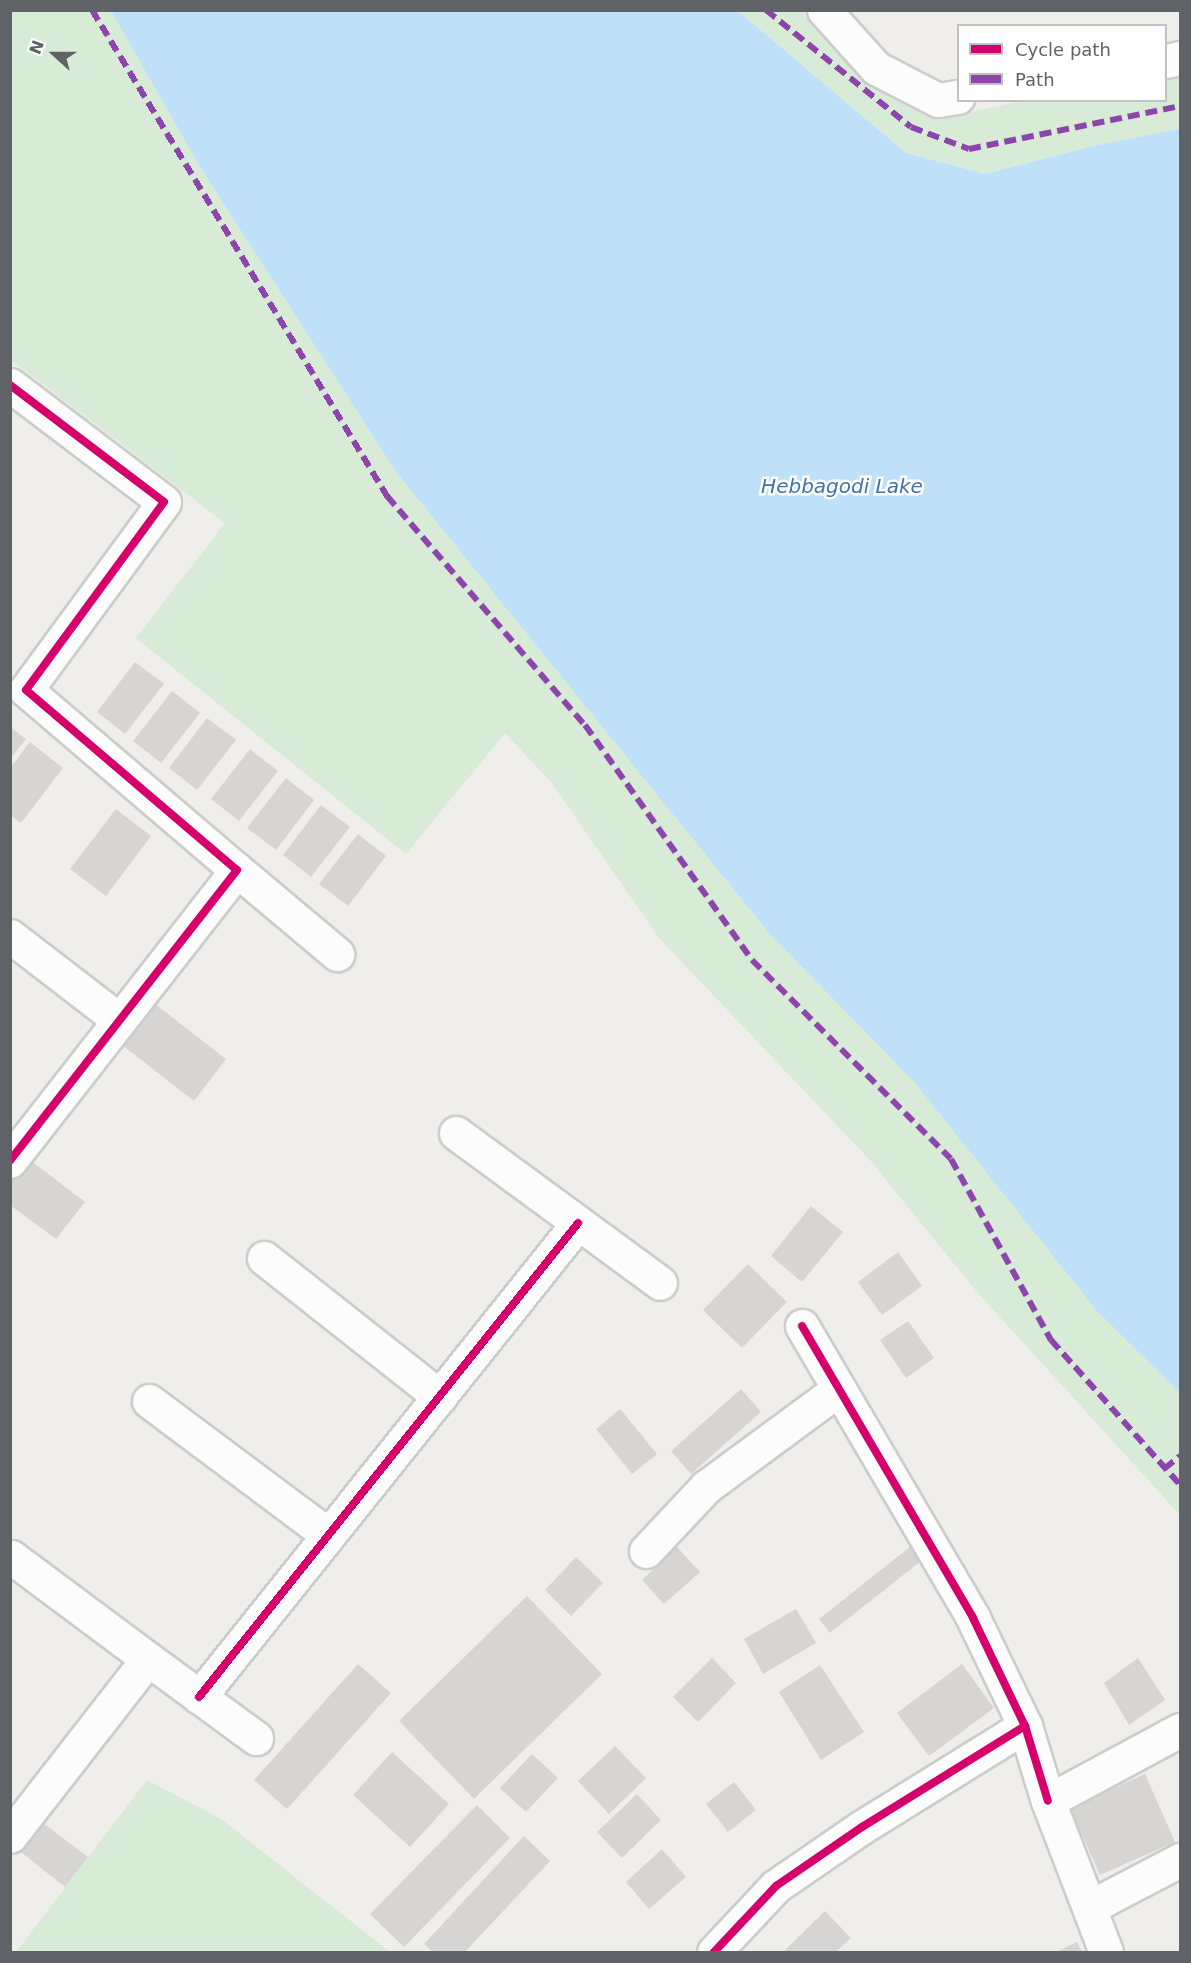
<!DOCTYPE html>
<html>
<head>
<meta charset="utf-8">
<style>
	body { margin:0 }
	#map { position:relative; width:1191px; height:1963px; overflow:hidden; background:#efeeea; font-family:"DejaVu Sans",sans-serif }
	div>[style] { position:absolute }
	[style*='--x'] { left:calc(var(--x)*1px); top:calc(var(--y)*1px); width:calc(var(--w)*1px); rotate:calc(var(--a)*1deg) }
	.green>* { inset:0; background:#d8ebd6 }
	.water>* { inset:0; background:#bfe0f9 }
	.building>* { inset:0; background:#d6d5d3 }
	.roads { filter:drop-shadow(2px 0 #cbcccc) drop-shadow(-2px 0 #cbcccc) drop-shadow(0 2px #cbcccc) drop-shadow(0 -2px #cbcccc) }
	.street>* { height:33px; margin:-16.5px; padding:0 16.5px; transform-origin:16.5px; border-radius:16.5px; background:#fdfcfc }
	.quiet>* { height:6px; margin-top:-3px; transform-origin:0; background:repeating-linear-gradient(90deg,#8e44ad 0 12px,transparent 0 18px) }
	.cycleway>* { height:8px; margin:-4px; padding:0 4px; transform-origin:4px; border-radius:4px; background:#d6006c }
	span { translate:-50% -50%; white-space:nowrap; text-align:center; line-height:1.15; -webkit-text-stroke:5px #fff; paint-order:stroke }
	.water-label { font-size:20px; color:#4174aa; font-style:italic }
	.frame { position:absolute; inset:0; border:12px solid #5f6368; pointer-events:none }
	.legend { position:absolute; left:957px; top:24px; width:210px; height:78px; box-sizing:border-box; background:#fff; border:2px solid #bfc1c3; margin:0; padding:8px 10px; list-style:none; font-size:18px; color:#5f6368 }
	.legend li { display:flex; align-items:center; gap:12px; height:30px }
	.legend b { width:30px; border:2px solid #bfc1c3 }
	.north { position:absolute; left:24px; top:24px; width:60px; height:60px; -webkit-text-stroke:4px #fff; paint-order:stroke; rotate:291deg; font-size:16px; font-weight:700; line-height:24px; text-align:center; color:#5f6368 }
	.north::after { content:''; display:block; margin:auto; width:21px; height:27px; background:#5f6368; clip-path:polygon(50% 0,100% 100%,50% 72%,0 100%) }
</style>
</head>
<body>
<div id="map">
	<div class="green">
		<i style="clip-path:polygon(10px 11px,111px 11px,200px 167px,396px 472px,768px 932px,915px 1083px,1097px 1311px,1180px 1393px,1180px 1515px,977px 1292px,869px 1159px,659px 938px,551px 782px,505px 733px,406px 854px,136px 638px,225px 523px,11px 360px)"></i>
		<i style="clip-path:polygon(738px 11px,803px 11px,861px 70px,940px 118px,1023px 101px,1166px 100px,1166px 71px,1180px 68px,1180px 129px,1097px 145px,985px 174px,906px 153px)"></i>
		<i style="clip-path:polygon(147px 1780px,221px 1819px,390px 1952px,16px 1952px)"></i>
	</div>
	<div class="water">
		<i style="clip-path:polygon(111px 11px,738px 11px,906px 153px,985px 174px,1097px 145px,1180px 129px,1180px 1393px,1097px 1311px,915px 1083px,768px 932px,396px 472px,200px 167px)"></i>
	</div>
	<div class="building">
		<i style="clip-path:polygon(135px 662px,164px 684px,125px 734px,97px 712px)"></i>
		<i style="clip-path:polygon(172px 691px,200px 713px,161px 763px,133px 741px)"></i>
		<i style="clip-path:polygon(207px 718px,236px 740px,197px 790px,169px 768px)"></i>
		<i style="clip-path:polygon(10px 727px,26px 739px,10px 759px)"></i>
		<i style="clip-path:polygon(30px 742px,63px 768px,21px 823px,10px 815px,10px 768px)"></i>
		<i style="clip-path:polygon(250px 749px,278px 771px,239px 821px,211px 799px)"></i>
		<i style="clip-path:polygon(286px 778px,314px 800px,276px 850px,247px 828px)"></i>
		<i style="clip-path:polygon(321px 805px,350px 827px,311px 877px,283px 855px)"></i>
		<i style="clip-path:polygon(116px 809px,151px 836px,106px 896px,70px 869px)"></i>
		<i style="clip-path:polygon(358px 834px,386px 856px,348px 906px,319px 884px)"></i>
		<i style="clip-path:polygon(150px 1000px,226px 1059px,194px 1101px,118px 1042px)"></i>
		<i style="clip-path:polygon(26px 1157px,85px 1202px,56px 1239px,10px 1205px,10px 1178px)"></i>
		<i style="clip-path:polygon(811px 1206px,843px 1232px,802px 1282px,771px 1256px)"></i>
		<i style="clip-path:polygon(898px 1252px,922px 1286px,882px 1315px,858px 1282px)"></i>
		<i style="clip-path:polygon(748px 1264px,787px 1302px,742px 1348px,703px 1310px)"></i>
		<i style="clip-path:polygon(908px 1321px,934px 1358px,906px 1378px,880px 1340px)"></i>
		<i style="clip-path:polygon(741px 1389px,761px 1412px,691px 1474px,671px 1451px)"></i>
		<i style="clip-path:polygon(620px 1409px,657px 1454px,632px 1474px,596px 1429px)"></i>
		<i style="clip-path:polygon(677px 1547px,700px 1572px,664px 1604px,642px 1580px)"></i>
		<i style="clip-path:polygon(910px 1547px,921px 1561px,830px 1633px,819px 1619px)"></i>
		<i style="clip-path:polygon(576px 1557px,603px 1583px,571px 1616px,545px 1590px)"></i>
		<i style="clip-path:polygon(527px 1596px,602px 1674px,474px 1799px,399px 1721px)"></i>
		<i style="clip-path:polygon(796px 1609px,816px 1643px,763px 1674px,744px 1639px)"></i>
		<i style="clip-path:polygon(712px 1658px,736px 1683px,698px 1722px,673px 1697px)"></i>
		<i style="clip-path:polygon(1138px 1658px,1165px 1700px,1129px 1725px,1104px 1683px)"></i>
		<i style="clip-path:polygon(358px 1664px,391px 1693px,287px 1809px,254px 1780px)"></i>
		<i style="clip-path:polygon(962px 1664px,994px 1708px,929px 1756px,897px 1713px)"></i>
		<i style="clip-path:polygon(820px 1665px,864px 1732px,821px 1760px,779px 1692px)"></i>
		<i style="clip-path:polygon(615px 1746px,646px 1778px,609px 1814px,578px 1781px)"></i>
		<i style="clip-path:polygon(392px 1752px,449px 1804px,410px 1847px,353px 1795px)"></i>
		<i style="clip-path:polygon(532px 1754px,558px 1778px,526px 1812px,500px 1788px)"></i>
		<i style="clip-path:polygon(1145px 1774px,1175px 1842px,1100px 1875px,1070px 1808px)"></i>
		<i style="clip-path:polygon(734px 1782px,756px 1810px,728px 1832px,706px 1804px)"></i>
		<i style="clip-path:polygon(637px 1794px,661px 1820px,622px 1858px,597px 1832px)"></i>
		<i style="clip-path:polygon(477px 1805px,510px 1838px,404px 1947px,370px 1914px)"></i>
		<i style="clip-path:polygon(43px 1823px,88px 1857px,65px 1887px,21px 1852px)"></i>
		<i style="clip-path:polygon(524px 1836px,550px 1861px,465px 1952px,433px 1952px,424px 1944px)"></i>
		<i style="clip-path:polygon(662px 1849px,686px 1877px,649px 1909px,626px 1882px)"></i>
		<i style="clip-path:polygon(825px 1911px,851px 1938px,836px 1952px,783px 1952px)"></i>
		<i style="clip-path:polygon(1077px 1942px,1082px 1952px,1056px 1952px)"></i>
	</div>
	<div class="roads">
		<div class="street">
			<i style="--x:824;--y:10;--w:78;--a:48.1"></i>
			<i style="--x:876;--y:68;--w:70;--a:27.3"></i>
			<i style="--x:938;--y:100;--w:20;--a:-9"></i>
			<i style="--x:1166;--y:61;--w:14;--a:-12"></i>
			<i style="--x:10;--y:385;--w:193;--a:37.2"></i>
			<i style="--x:164;--y:502;--w:233;--a:126.3"></i>
			<i style="--x:26;--y:690;--w:277;--a:40.5"></i>
			<i style="--x:237;--y:870;--w:369;--a:128"></i>
			<i style="--x:237;--y:870;--w:131;--a:40"></i>
			<i style="--x:10;--y:936;--w:138;--a:37.6"></i>
			<i style="--x:456;--y:1133;--w:253;--a:36.3"></i>
			<i style="--x:264;--y:1258;--w:224;--a:38.3"></i>
			<i style="--x:802;--y:1326;--w:338;--a:59.6"></i>
			<i style="--x:973;--y:1618;--w:120;--a:64.3"></i>
			<i style="--x:149;--y:1401;--w:224;--a:36.8"></i>
			<i style="--x:646;--y:1551;--w:88;--a:-46.8"></i>
			<i style="--x:706;--y:1487;--w:165;--a:-36.4"></i>
			<i style="--x:148;--y:1659;--w:134;--a:36.2"></i>
			<i style="--x:199;--y:1697;--w:607;--a:-51.35"></i>
			<i style="--x:10;--y:1836;--w:224;--a:-52.1"></i>
			<i style="--x:148;--y:1659;--w:171;--a:-143.3"></i>
			<i style="--x:1090;--y:1907;--w:102;--a:-27.6"></i>
			<i style="--x:714;--y:1952;--w:91;--a:-46.8"></i>
			<i style="--x:776;--y:1886;--w:104;--a:-34.5"></i>
			<i style="--x:862;--y:1827;--w:192;--a:-31.8"></i>
			<i style="--x:1025;--y:1726;--w:78;--a:73"></i>
			<i style="--x:1106;--y:1952;--w:162;--a:-111"></i>
			<i style="--x:1048;--y:1801;--w:150;--a:-28.3"></i>
		</div>
	</div>
	<div class="quiet">
		<i style="--x:92;--y:10;--w:569;--a:58.74"></i>
		<i style="--x:387;--y:496;--w:303;--a:49.2"></i>
		<i style="--x:585;--y:725;--w:288;--a:54.6"></i>
		<i style="--x:752;--y:960;--w:281;--a:45"></i>
		<i style="--x:951;--y:1159;--w:207;--a:61.1"></i>
		<i style="--x:1051;--y:1340;--w:194;--a:48.3"></i>
		<i style="--x:766;--y:10;--w:186;--a:38.9"></i>
		<i style="--x:911;--y:127;--w:62;--a:20.8"></i>
		<i style="--x:969;--y:149;--w:215;--a:-11.5"></i>
		<i style="--x:1164;--y:1469;--w:21;--a:-39"></i>
	</div>
	<div class="cycleway">
		<i style="--x:10;--y:385;--w:193;--a:37.2"></i>
		<i style="--x:164;--y:502;--w:233;--a:126.3"></i>
		<i style="--x:26;--y:690;--w:277;--a:40.5"></i>
		<i style="--x:237;--y:870;--w:369;--a:128"></i>
		<i style="--x:802;--y:1326;--w:338;--a:59.6"></i>
		<i style="--x:973;--y:1618;--w:120;--a:64.3"></i>
		<i style="--x:199;--y:1697;--w:607;--a:-51.35"></i>
		<i style="--x:714;--y:1952;--w:91;--a:-46.8"></i>
		<i style="--x:776;--y:1886;--w:104;--a:-34.5"></i>
		<i style="--x:862;--y:1827;--w:192;--a:-31.8"></i>
		<i style="--x:1025;--y:1726;--w:78;--a:73"></i>
	</div>
	<div class="water-label">
		<span style="left:842px;top:486px">Hebbagodi Lake</span>
	</div>
	<div class="frame"></div>
	<ul class="legend">
	<li><b style="height:8px;background:#d6006c"></b>Cycle path</li>
	<li><b style="height:8px;background:#8e44ad"></b>Path</li>
	</ul>
	<div class="north">N</div>
</div>
</body>
</html>
